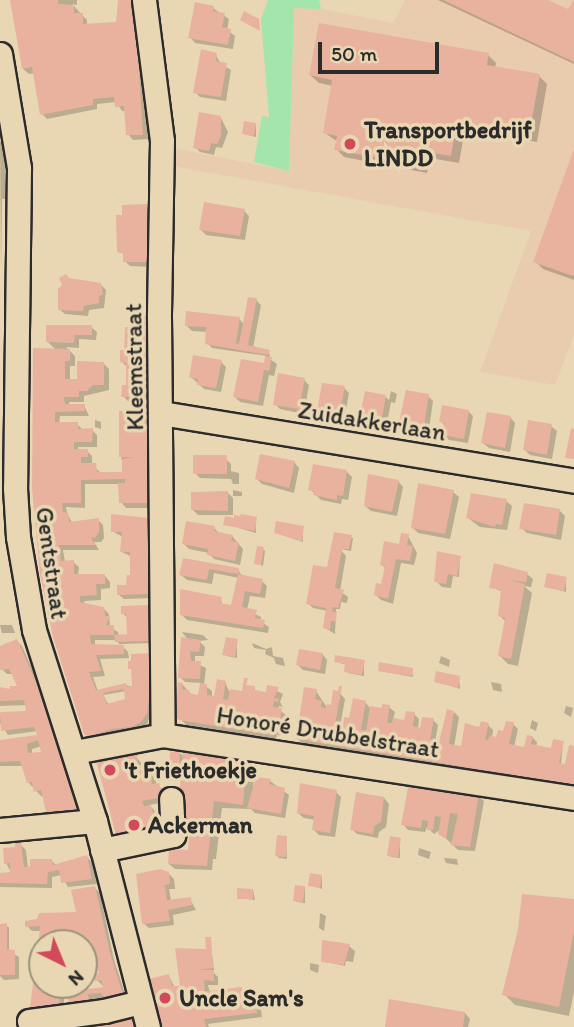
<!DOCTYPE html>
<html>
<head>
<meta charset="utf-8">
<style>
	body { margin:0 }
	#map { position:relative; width:574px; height:1027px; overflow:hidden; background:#e9d7b4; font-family:Itim,sans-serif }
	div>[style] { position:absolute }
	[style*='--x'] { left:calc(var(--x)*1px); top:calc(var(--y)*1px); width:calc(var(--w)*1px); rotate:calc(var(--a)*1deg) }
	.built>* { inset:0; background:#e9ccad }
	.green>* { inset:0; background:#a4e4ad }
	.shadow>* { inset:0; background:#0003 }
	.building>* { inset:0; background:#e9b29e }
	.roads { filter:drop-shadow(2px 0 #2b2b2b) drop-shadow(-2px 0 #2b2b2b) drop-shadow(0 2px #2b2b2b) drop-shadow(0 -2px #2b2b2b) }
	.minor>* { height:23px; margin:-11.5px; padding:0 11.5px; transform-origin:11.5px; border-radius:11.5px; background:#e9d7b4 }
	.dots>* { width:19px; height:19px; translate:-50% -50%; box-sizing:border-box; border:4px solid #e9d7b4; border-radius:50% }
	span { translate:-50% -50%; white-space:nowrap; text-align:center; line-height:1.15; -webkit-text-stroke:7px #e9d7b4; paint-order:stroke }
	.poi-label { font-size:24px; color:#2b2b2b; font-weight:700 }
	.left { translate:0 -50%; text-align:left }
	.street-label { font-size:24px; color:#2b2b2b }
	.north { position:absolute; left:28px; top:929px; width:70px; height:70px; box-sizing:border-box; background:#e9d7b4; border:2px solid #9d927d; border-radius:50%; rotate:137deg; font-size:19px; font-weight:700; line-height:28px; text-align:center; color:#2b2b2b }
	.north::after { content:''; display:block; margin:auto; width:24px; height:32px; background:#d1495b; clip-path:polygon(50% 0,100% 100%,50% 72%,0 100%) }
	.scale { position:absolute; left:318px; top:42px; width:121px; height:32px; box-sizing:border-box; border:4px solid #2b2b2b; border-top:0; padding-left:9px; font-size:21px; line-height:24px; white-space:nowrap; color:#2b2b2b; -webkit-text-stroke:5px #e9d7b4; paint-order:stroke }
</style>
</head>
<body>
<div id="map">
	<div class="built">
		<i style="clip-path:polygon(405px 0,574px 0,574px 335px,555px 385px,480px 372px,531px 231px,172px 166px,173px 148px,289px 171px,294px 7px,321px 9px,393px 23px)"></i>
	</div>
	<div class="green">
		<i style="clip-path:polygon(268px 0,319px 0,321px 9px,294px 8px,289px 171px,254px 162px,262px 116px,269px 117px,261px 19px)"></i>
	</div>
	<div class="shadow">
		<i style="clip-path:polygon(14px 0,77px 0,77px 5px,72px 4px,87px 20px,87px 26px,117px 24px,120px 0,132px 0,135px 23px,140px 28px,148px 139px,133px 140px,128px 134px,126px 111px,122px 111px,116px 102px,97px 104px,97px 109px,47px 119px,42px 114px,35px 73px,29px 74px,23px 69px)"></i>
		<i style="clip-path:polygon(438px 0,544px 0,569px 11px,574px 0,574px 64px)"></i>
		<i style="clip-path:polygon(213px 8px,229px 19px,227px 30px,235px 36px,233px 49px,195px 43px,190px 37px)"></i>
		<i style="clip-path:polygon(216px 55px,221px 64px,231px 70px,226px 101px,200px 97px,195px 92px)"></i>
		<i style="clip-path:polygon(488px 55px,496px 63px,495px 68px,539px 76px,547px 84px,537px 142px,465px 129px,459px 163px,430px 158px,427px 173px,344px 157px,336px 149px,338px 142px,325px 133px,333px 86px,319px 83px,310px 75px)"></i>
		<i style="clip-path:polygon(221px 118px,228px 132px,222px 148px,216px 147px,214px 155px,200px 152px,195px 147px)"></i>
		<i style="clip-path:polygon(256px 125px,256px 137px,244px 134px)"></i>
		<i style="clip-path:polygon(0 141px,4px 146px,7px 199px,2px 199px,1px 273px)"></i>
		<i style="clip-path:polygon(574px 153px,574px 280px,543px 269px,535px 261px)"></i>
		<i style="clip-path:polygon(146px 206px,151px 211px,152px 267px,130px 266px,125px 261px,125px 254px,118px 252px)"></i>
		<i style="clip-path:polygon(244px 211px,249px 216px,245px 240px,206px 235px,201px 230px)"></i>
		<i style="clip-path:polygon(69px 280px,100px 284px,106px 290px,104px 308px,89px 310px,88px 316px,65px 314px,59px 309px)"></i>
		<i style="clip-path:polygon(256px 300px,261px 305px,253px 348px,269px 352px,270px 359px,277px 364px,274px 376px,269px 375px,263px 406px,240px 402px,235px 397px,265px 365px,267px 356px,212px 348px,207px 343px,207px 332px,192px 331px,187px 326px,239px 319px,244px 324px)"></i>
		<i style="clip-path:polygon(evenodd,91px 327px,97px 332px,96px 340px,79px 339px,79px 348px,66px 347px,75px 356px,75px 366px,70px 366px,70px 381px,79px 380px,104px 364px,109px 369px,109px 390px,84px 396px,84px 402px,69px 402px,69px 405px,84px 405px,89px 416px,60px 416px,59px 424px,77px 424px,83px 430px,92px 430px,97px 435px,97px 447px,78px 447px,78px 451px,87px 451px,92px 456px,92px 465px,101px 473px,124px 473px,121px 456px,136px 413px,136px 402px,129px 402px,123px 396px,128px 387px,128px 368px,122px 362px,137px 329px,154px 508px,126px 508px,121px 502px,120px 484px,85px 484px,85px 508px,66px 507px,67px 514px,73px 524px,98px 520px,103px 525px,104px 538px,101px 542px,94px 542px,99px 550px,63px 550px,65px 562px,73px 562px,79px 567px,78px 576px,105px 576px,110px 582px,110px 588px,101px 589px,101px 600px,84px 601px,85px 605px,103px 608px,109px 614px,110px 627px,118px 632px,119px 637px,131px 636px,128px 618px,122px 613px,149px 607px,154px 612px,152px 643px,120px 644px,128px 652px,129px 658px,100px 659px,105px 676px,93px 677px,98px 691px,125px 685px,133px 687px,133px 671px,130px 668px,155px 660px,153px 709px,146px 727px,91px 739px,85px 733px,43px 583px,56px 350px,48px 342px,91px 327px,95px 640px,116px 640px,121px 646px,95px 646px,95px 640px,91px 327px,126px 691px,127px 700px,109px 705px,103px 695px,126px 691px)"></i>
		<i style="clip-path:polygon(221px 362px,226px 367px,221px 392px,204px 389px,191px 377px)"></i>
		<i style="clip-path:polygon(304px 380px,309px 385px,304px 414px,280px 409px,275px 404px)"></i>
		<i style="clip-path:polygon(344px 388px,349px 393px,345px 415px,324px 417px,319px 411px)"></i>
		<i style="clip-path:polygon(391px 391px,397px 394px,395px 403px,391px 402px,386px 428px,366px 424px,361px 419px,386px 397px,389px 400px)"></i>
		<i style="clip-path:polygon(428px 396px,433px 401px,428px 436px,405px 432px,400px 427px)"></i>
		<i style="clip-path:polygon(468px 411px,473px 416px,468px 443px,449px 440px,444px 435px,445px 426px,441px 421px)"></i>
		<i style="clip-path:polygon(510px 417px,515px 423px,510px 452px,489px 448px,483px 443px)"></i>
		<i style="clip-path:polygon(95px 420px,101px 422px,101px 429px,95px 427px)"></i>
		<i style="clip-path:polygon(551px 426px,557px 431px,552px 459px,530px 455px,525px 450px)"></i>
		<i style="clip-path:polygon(226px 459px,231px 464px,231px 471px,239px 473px,239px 484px,233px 484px,231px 479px,200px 478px,195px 473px)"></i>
		<i style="clip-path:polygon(294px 462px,299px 468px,294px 493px,262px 484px,257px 479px)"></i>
		<i style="clip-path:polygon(347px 472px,352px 477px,348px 500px,342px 499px,341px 504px,321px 500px,310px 489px)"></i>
		<i style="clip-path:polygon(398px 481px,403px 487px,397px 516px,371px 511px,365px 506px)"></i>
		<i style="clip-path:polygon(233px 490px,242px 492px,242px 496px,233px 496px,233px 515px,198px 515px,193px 510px,228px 493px,233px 498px)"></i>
		<i style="clip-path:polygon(453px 492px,459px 497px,450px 539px,418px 533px,413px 528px)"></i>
		<i style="clip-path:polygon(506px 501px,512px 506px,507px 530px,480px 527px,468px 518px)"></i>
		<i style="clip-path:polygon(560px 511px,565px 516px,561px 540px,527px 533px,521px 528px)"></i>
		<i style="clip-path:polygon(256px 518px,256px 533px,225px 524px)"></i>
		<i style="clip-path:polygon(148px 520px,154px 525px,155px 598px,124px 599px,118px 594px,128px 586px,132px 577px,132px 557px,122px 552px,123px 537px,112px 531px)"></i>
		<i style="clip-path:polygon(303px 527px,303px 542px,276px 533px)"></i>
		<i style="clip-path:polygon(214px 528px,220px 534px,232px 536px,243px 549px,240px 565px,214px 559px,209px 553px,189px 549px,184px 544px)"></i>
		<i style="clip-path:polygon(335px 534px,353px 538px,351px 551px,340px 549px,346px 556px,340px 591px,348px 597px,347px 603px,341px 602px,340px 609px,336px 609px,335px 634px,325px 628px,328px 611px,313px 608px,308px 603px,328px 569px)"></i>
		<i style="clip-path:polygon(408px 536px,417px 553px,414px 565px,401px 563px,393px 604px,381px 600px,376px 595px,383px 586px,386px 569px,382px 565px)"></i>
		<i style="clip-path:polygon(263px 549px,265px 551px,263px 566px,256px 563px)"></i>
		<i style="clip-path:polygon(460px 558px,459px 577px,453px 576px,451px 588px,442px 587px,436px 581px)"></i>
		<i style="clip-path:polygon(184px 560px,238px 570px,243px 577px,262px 581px,267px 586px,265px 598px,250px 596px,247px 610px,261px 617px,260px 621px,269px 627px,268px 633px,187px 620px,181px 614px,221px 599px,222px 605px,232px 607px,239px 578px,214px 573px,212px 584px,187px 580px,181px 575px)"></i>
		<i style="clip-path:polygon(496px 565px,527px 574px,533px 579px,531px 587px,524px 586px,532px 593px,518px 666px,508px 664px,500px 656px,506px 622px,500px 616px,503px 592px,491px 587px)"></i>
		<i style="clip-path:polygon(566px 578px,566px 592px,546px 587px)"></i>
		<i style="clip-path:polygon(0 625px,12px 625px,15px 633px,2px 633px)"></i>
		<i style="clip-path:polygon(182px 632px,203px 635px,208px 640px,199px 641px,205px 647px,204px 656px,195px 656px,195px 663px,206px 668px,204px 685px,212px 691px,212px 697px,216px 698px,225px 682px,229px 691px,244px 693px,245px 687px,268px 694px,269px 687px,283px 694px,280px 702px,283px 707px,279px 706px,278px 709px,286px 715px,283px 736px,277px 735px,276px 739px,186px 725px,178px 716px,182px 684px,193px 696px,200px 697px,201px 683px,185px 682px,180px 677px,188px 640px)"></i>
		<i style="clip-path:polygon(evenodd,17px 641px,22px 646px,55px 722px,82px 817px,41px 796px,28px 782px,24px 766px,0 766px,0 741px,39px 737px,38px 731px,8px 735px,0 723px,0 716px,28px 712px,27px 705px,0 706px,0 691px,19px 688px,13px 674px,7px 674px,2px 669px,0 648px,17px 641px,42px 746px,44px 754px,32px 755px,32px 749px,42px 746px)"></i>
		<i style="clip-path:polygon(237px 641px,237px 658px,227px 656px,224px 654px)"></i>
		<i style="clip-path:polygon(252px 643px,266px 649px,272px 647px,273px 656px,283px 658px,285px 666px,276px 664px,274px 658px,265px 654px,266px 650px,254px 648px)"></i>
		<i style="clip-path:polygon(322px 654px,327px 660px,325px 674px,303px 670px,298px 665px)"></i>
		<i style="clip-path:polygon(441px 656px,450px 660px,449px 667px,439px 663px)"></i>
		<i style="clip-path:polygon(336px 662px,364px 662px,364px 676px,348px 673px,347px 665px)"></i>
		<i style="clip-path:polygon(412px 669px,413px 677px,380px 671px)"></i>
		<i style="clip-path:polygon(459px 677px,460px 689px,436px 681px)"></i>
		<i style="clip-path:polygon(491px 682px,501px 684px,502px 692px,493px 690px)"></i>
		<i style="clip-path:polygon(316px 691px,328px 709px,340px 693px,345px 699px,340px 727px,344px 727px,365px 702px,370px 708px,384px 710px,389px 707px,395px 712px,393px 720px,406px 722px,414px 714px,419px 719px,418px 729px,433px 720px,438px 725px,435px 743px,440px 744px,454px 712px,459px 717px,454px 747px,462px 748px,488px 725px,493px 730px,492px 738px,497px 739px,513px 724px,518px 729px,514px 747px,525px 749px,532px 737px,537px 742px,536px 747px,552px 750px,563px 743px,561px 765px,566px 766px,574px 748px,574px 789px,303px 744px,298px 739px)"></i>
		<i style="clip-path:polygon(566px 706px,573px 708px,571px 717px,564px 713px)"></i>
		<i style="clip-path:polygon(532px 720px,538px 723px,536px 731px,530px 728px)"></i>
		<i style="clip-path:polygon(180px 753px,184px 757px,247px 758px,255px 766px,253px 788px,270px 781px,289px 795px,285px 818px,255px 813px,251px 809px,222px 808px,216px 859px,213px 859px,212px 870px,175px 869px,169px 864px,192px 852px,192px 828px,178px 819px,183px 770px,171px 768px)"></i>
		<i style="clip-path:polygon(137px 758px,156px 780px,156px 785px,164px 790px,167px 802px,149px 805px,156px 812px,162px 837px,125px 846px)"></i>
		<i style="clip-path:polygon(336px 792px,341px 797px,335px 837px,319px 835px,314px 830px,316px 820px,304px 818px,298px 813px)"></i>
		<i style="clip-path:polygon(478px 796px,484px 801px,475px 851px,458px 850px,438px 831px,434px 834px,427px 827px,425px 832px,408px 830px,403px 824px)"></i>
		<i style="clip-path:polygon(384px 798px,389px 804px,386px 827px,379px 832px,378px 838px,357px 834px,352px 829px)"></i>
		<i style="clip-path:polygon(286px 838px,287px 859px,279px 858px,277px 856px)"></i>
		<i style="clip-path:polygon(400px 840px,400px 858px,391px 857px,389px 855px)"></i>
		<i style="clip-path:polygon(21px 845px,26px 850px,28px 868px,52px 861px,56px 865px,87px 857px,92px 862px,97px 884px,68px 887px,61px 875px,52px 877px,52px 888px,0 887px,0 875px,12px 874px,6px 863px,9px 851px)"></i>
		<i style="clip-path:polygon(419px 848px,431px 852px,429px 859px,418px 855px)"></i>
		<i style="clip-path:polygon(444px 858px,457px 859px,458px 865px,446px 863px)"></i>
		<i style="clip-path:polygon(168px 873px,174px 879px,175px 889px,169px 889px,171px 901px,190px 899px,196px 910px,173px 915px,174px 925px,149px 928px,143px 923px)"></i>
		<i style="clip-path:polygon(322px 877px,322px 889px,310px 885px)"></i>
		<i style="clip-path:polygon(305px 887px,305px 903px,297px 902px,295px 900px)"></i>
		<i style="clip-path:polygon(95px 888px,100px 893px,114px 960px,129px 1006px,106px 998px,93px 999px,94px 1014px,75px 992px,74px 985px,82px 985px,83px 991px,106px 989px,97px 980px,101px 974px,98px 963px,84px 965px,84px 943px,48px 943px,41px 931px,32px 931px,27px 926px,78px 914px)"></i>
		<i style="clip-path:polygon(253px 890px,255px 900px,238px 898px)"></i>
		<i style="clip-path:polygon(574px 900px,574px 992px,569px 1016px,515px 1005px,504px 994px)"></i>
		<i style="clip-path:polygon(320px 913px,326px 916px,324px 931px,319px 928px)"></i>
		<i style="clip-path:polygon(0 925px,9px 927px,9px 951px,19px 957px,19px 979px,4px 980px,0 976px)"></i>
		<i style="clip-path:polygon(evenodd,210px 939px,214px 970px,211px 970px,218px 977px,218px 985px,208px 985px,210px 993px,241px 989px,247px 1000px,255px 999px,260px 1004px,262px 1017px,208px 1024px,209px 1027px,166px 1027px,169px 976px,175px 988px,182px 988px,208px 950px,210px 939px,203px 989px,204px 1004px,197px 1003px,193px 990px,203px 989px)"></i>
		<i style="clip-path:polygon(349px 946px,355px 951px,353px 962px,346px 961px,345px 966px,322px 961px)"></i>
		<i style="clip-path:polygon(310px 963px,319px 965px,318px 973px,310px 970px)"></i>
		<i style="clip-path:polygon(42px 976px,42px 985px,63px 985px,65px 1018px,37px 1013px,32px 1008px,31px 999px,34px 999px)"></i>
		<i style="clip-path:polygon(281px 998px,284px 1007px,276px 1007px,273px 999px)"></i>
		<i style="clip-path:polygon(465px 1013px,470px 1019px,468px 1027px,387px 1027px)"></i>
	</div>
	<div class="building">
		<i style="clip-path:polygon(10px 0,58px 0,58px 4px,74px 5px,74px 13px,83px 13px,83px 24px,116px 22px,118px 0,131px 0,136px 21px,143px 135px,126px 135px,124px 106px,115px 107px,114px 97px,93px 99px,93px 105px,40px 115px,32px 67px,22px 69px)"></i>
		<i style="clip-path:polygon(443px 0,548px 0,568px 9px,574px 0,574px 62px)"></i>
		<i style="clip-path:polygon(195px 2px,214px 6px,213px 11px,225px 13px,222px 27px,231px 29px,228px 45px,188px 38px)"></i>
		<i style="clip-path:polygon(244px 11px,259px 19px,260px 31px,240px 20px)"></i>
		<i style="clip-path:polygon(319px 23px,489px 53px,487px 65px,540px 74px,529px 135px,457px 121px,451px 156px,422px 151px,420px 165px,334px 150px,337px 136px,323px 133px,332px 80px,309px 75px)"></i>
		<i style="clip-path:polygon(201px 49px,217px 53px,216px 61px,227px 63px,221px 97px,193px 93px)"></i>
		<i style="clip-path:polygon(199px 112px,221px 116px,221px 136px,217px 144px,211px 143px,209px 151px,193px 148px)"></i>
		<i style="clip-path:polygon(244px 121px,256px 123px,254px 136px,242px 134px)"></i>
		<i style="clip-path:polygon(574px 149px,574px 274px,573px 276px,533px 262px)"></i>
		<i style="clip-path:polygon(204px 202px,245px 209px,240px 236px,199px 230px)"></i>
		<i style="clip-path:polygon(147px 204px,148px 262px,123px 262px,123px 253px,117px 252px,116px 215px,122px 215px,122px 205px)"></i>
		<i style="clip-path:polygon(66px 274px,69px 278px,101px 283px,103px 294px,99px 296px,99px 303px,84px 306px,83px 311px,58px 310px,58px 289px,62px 285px,59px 278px)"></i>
		<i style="clip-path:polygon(248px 297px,257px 298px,248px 345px,270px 350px,268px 355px,205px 344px,206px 327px,185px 326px,186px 311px,240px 317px,236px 343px,239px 344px)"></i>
		<i style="clip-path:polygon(evenodd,135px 316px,149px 316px,149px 503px,119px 503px,118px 483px,125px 483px,125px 479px,81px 480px,81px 503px,62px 503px,63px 512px,68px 512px,69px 522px,99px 518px,99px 532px,95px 538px,91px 537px,95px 545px,59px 545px,61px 561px,74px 560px,74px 574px,105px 574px,105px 584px,96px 584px,97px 595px,80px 596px,80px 602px,104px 607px,105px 616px,110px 616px,106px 625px,114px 625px,114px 635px,90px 635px,91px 644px,124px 645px,124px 654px,96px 655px,101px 671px,89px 672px,96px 690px,126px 683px,127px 687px,132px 686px,131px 669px,128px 669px,128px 661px,131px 661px,131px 654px,151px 653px,151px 681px,147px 713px,141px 722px,132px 727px,112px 729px,89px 737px,84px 734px,53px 637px,40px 574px,32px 489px,33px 348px,70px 349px,70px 361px,65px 361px,65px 379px,77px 379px,77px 361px,104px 362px,104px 385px,93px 385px,87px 391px,79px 391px,79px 397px,64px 397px,65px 404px,85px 404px,85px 411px,55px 412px,55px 422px,78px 422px,78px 429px,93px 428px,92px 442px,74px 442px,74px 449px,88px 449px,88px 457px,81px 457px,81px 463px,96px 463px,97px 472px,122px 472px,122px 459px,134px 457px,119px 457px,119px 411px,134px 411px,134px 397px,121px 397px,122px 385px,126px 385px,126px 363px,120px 362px,120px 350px,124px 350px,125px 327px,135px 327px,135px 316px,124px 689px,125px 699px,107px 704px,103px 693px,124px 689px)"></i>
		<i style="clip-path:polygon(46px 325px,92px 325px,92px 335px,75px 335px,74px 343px,46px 342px)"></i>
		<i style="clip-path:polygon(193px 355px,222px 360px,216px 388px,197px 385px,198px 379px,189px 377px)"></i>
		<i style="clip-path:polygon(265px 356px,272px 357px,269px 371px,264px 370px,258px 402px,233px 397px,241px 359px,264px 363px)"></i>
		<i style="clip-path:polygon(278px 373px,305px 378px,299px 409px,273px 405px)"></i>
		<i style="clip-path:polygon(322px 383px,345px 386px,339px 416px,317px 412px)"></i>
		<i style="clip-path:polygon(406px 390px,429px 394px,423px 432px,398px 427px)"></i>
		<i style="clip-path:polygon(365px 391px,386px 395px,381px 424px,359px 420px)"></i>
		<i style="clip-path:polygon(442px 405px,469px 410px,464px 439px,442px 435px,444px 423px,439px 422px)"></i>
		<i style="clip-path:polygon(487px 412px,511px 416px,505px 448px,481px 443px)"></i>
		<i style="clip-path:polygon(528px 420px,552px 424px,547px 455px,523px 450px)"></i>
		<i style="clip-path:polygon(571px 428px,574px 429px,574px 459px,565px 458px)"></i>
		<i style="clip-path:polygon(260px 454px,295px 461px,289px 488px,255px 479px)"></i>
		<i style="clip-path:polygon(193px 455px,227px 455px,227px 474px,193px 474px)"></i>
		<i style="clip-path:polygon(313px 464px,347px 470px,343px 496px,337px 495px,337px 500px,313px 495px,314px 491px,308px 490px)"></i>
		<i style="clip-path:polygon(368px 474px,399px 480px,392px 512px,364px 506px)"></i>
		<i style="clip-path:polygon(418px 483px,454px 490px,445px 534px,411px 528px)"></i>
		<i style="clip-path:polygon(228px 491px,228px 511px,191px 510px,191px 492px)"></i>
		<i style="clip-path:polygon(471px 493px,507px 499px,502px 525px,496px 524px,495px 527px,466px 518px)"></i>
		<i style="clip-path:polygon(524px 503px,560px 509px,556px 535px,519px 529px)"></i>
		<i style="clip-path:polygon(111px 514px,149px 518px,151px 594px,117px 595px,117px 585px,126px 585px,127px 575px,130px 575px,130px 552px,120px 552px,122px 532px,111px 532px)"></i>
		<i style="clip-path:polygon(241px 514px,257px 517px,255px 531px,223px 525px,225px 516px,234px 518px,234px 515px,240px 516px)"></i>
		<i style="clip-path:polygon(186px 521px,215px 526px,214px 531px,233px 535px,231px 541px,239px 542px,235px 561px,207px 555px,208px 549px,182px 544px)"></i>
		<i style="clip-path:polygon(276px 521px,304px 526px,302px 541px,274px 533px)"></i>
		<i style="clip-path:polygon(334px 532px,352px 535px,349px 549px,342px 549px,335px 588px,344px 590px,338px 608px,333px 607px,332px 612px,337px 612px,336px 621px,331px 621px,330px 630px,323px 628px,326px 608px,306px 604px,313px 565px,327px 567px)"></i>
		<i style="clip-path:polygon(401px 533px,409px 534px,407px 545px,413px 546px,410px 561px,396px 559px,388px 599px,374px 595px,376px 583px,381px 584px,385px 566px,380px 565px,384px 541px,399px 544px)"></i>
		<i style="clip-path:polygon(257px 546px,264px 547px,261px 565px,254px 564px)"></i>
		<i style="clip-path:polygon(437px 551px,461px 556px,457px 576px,448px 574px,446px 584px,434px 582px)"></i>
		<i style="clip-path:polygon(183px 558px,239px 568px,238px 574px,209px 569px,207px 580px,179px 575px)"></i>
		<i style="clip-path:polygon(494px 563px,528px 572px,526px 582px,509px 580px,525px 584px,511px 659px,498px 656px,505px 618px,498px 616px,501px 590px,489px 588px)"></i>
		<i style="clip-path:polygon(547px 573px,567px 577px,564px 591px,544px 587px)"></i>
		<i style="clip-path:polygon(238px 574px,263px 579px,260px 594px,245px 591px,242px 607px,257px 610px,255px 618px,265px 620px,263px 628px,180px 615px,180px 589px,222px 597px,220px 603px,231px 605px)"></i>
		<i style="clip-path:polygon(149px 605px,151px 641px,115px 642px,114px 635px,127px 634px,126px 614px,121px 614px,121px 606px)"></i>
		<i style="clip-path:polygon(181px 637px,201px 640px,199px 652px,190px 651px,191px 661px,201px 661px,200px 679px,178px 678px)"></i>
		<i style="clip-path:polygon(226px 637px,238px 639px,235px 657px,222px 655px)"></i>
		<i style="clip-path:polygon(evenodd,17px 639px,48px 709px,78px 812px,47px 816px,41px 790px,34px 792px,32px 782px,27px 783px,20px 761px,0 762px,0 740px,37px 735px,34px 727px,1px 731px,0 712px,26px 711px,24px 700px,0 701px,0 687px,10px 689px,10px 686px,17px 686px,9px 669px,0 670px,0 646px,17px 639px,38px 740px,41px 752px,28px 753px,27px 744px,38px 740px)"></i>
		<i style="clip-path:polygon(299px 649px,323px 653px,320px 670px,296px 665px)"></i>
		<i style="clip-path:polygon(335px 655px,365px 660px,362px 675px,344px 672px,345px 664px,334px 662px)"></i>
		<i style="clip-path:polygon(379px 662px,413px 668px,412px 676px,378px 671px)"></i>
		<i style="clip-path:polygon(436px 671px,460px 676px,458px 688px,434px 682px)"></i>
		<i style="clip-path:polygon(244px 678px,248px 678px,246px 685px,255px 686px,255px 690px,266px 692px,267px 685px,279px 687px,274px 698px,279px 699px,278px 702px,274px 701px,273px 707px,282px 708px,278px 732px,272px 731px,271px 735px,179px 720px,176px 717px,178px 682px,183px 683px,182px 689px,190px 690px,189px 693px,198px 695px,200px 683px,207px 684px,207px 695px,214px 696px,217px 679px,226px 681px,223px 699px,228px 700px,230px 689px,242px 691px)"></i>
		<i style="clip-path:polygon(339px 686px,342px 686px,335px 725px,343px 726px,344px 717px,349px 718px,353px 698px,366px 701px,361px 730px,366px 731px,370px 706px,382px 708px,382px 704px,390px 705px,387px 723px,392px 723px,393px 718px,404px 720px,406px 711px,415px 712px,413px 726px,420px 728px,422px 717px,434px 718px,430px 740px,439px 742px,447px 709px,454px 711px,449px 744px,461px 746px,465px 723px,479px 727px,481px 721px,489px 723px,485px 739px,488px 740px,490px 735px,496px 737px,498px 730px,503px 731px,506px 721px,514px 722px,509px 744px,524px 747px,527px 735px,533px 736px,531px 744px,551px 748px,553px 739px,564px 741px,559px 763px,565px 764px,569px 745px,574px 746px,574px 785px,296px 739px,304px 687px,317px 689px,315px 699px,322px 701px,321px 707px,326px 708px,327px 704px,331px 705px,333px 690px,338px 691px)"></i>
		<i style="clip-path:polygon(198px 750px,247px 756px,243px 805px,214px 801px,207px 866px,168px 864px,169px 849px,188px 850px,190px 821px,177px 820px,183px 751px)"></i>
		<i style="clip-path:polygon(180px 751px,179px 768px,169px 769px,170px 752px)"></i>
		<i style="clip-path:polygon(137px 754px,138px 766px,144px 765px,145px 774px,151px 773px,152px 784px,159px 783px,163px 797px,142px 801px,144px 806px,151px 805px,158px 832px,118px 842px,97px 764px,102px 757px)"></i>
		<i style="clip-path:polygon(256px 777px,271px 779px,269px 784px,285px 788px,281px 814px,247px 808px)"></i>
		<i style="clip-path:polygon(409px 782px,479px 794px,470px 847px,451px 845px,458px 814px,450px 813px,446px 839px,438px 834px,441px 817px,435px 816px,433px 830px,427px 830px,428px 821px,422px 820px,421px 828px,401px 825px)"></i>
		<i style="clip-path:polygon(300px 783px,337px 790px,330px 833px,312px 830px,314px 816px,297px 813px)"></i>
		<i style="clip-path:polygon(356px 792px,384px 797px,381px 822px,374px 826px,373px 834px,350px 830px)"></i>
		<i style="clip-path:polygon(277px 835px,287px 836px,286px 857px,275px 856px)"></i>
		<i style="clip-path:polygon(390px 836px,401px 838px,398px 857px,387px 856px)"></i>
		<i style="clip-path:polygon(15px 843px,21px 843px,24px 867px,30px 866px,30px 859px,52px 859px,53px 865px,87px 855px,92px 879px,61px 883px,59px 870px,48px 872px,47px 884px,0 883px,0 873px,10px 872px,10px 863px,4px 864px,3px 848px,15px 847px)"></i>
		<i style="clip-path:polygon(160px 869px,169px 872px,170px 884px,165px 885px,167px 900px,191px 897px,192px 905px,168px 910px,170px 921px,142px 924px,136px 874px)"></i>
		<i style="clip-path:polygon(310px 873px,322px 875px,320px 888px,308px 886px)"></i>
		<i style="clip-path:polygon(295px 885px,305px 886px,303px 902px,293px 901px)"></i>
		<i style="clip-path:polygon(95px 886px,110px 953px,125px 1001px,110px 1006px,101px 993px,88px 994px,90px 1009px,71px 1012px,67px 992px,73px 991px,72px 985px,78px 985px,79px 990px,104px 987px,101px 980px,95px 981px,93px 973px,99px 973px,94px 958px,84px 961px,84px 943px,45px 943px,39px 937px,40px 926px,25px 927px,25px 921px,37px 919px,39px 913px,76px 912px,71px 890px)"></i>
		<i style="clip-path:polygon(237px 888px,253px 889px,253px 899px,237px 899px)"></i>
		<i style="clip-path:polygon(522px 894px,574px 899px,574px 931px,559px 1007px,502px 995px,518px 929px)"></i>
		<i style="clip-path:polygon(7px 923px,7px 949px,15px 950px,15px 975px,0 975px,0 924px)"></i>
		<i style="clip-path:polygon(205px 937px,211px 937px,213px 968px,199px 970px,214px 970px,214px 981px,204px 980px,205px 990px,195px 992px,198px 1002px,202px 1002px,201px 992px,242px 987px,243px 999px,256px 997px,257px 1013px,204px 1019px,206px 1027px,163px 1027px,149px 979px,169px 974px,172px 986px,180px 986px,175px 948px,206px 949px)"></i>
		<i style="clip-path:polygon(322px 940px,350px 944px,344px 965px,321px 962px)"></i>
		<i style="clip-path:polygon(42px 974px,42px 985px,59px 985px,60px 1013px,41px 1014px,40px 1008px,30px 1008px,34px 975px)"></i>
		<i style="clip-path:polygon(389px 999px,465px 1012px,463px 1027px,385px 1027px)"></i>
		<i style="clip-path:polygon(129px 1010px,135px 1027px,37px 1027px)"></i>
	</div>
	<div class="roads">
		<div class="minor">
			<i style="--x:144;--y:0;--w:142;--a:82.7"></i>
			<i style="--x:162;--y:141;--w:175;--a:91"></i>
			<i style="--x:159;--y:316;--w:419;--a:89.5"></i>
			<i style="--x:0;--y:54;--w:116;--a:80.5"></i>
			<i style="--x:19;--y:168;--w:320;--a:90.7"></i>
			<i style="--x:15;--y:488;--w:49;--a:86.5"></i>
			<i style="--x:18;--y:537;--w:94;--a:80.2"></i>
			<i style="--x:34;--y:630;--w:201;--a:72.3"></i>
			<i style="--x:95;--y:821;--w:213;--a:75.6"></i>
			<i style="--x:161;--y:413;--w:419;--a:9.3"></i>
			<i style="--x:75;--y:752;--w:90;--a:-10.9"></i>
			<i style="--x:163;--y:735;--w:416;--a:8.7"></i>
			<i style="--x:0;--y:830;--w:95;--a:-5.4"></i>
			<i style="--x:102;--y:850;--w:73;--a:-11.9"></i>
			<i style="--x:173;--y:835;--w:36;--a:-93"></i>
			<i style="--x:29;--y:1021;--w:76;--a:-7.6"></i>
			<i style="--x:104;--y:1011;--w:36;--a:-14"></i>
		</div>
	</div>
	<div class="dots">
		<i style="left:350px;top:144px;background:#d1495b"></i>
		<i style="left:110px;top:770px;background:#d1495b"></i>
		<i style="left:134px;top:825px;background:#d1495b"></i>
		<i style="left:165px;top:998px;background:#d1495b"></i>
	</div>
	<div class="poi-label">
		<span class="left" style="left:364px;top:144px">Transportbedrijf<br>LINDD</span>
		<span class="left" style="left:124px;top:770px">'t Friethoekje</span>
		<span class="left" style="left:148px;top:825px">Ackerman</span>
		<span class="left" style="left:179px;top:998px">Uncle Sam's</span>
	</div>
	<div class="street-label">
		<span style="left:134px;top:367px;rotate:-91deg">Kleemstraat</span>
		<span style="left:372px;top:421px;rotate:9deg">Zuidakkerlaan</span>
		<span style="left:52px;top:563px;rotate:82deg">Gentstraat</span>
		<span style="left:328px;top:732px;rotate:9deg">Honoré Drubbelstraat</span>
	</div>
	<div class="north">N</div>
	<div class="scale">50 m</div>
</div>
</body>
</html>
